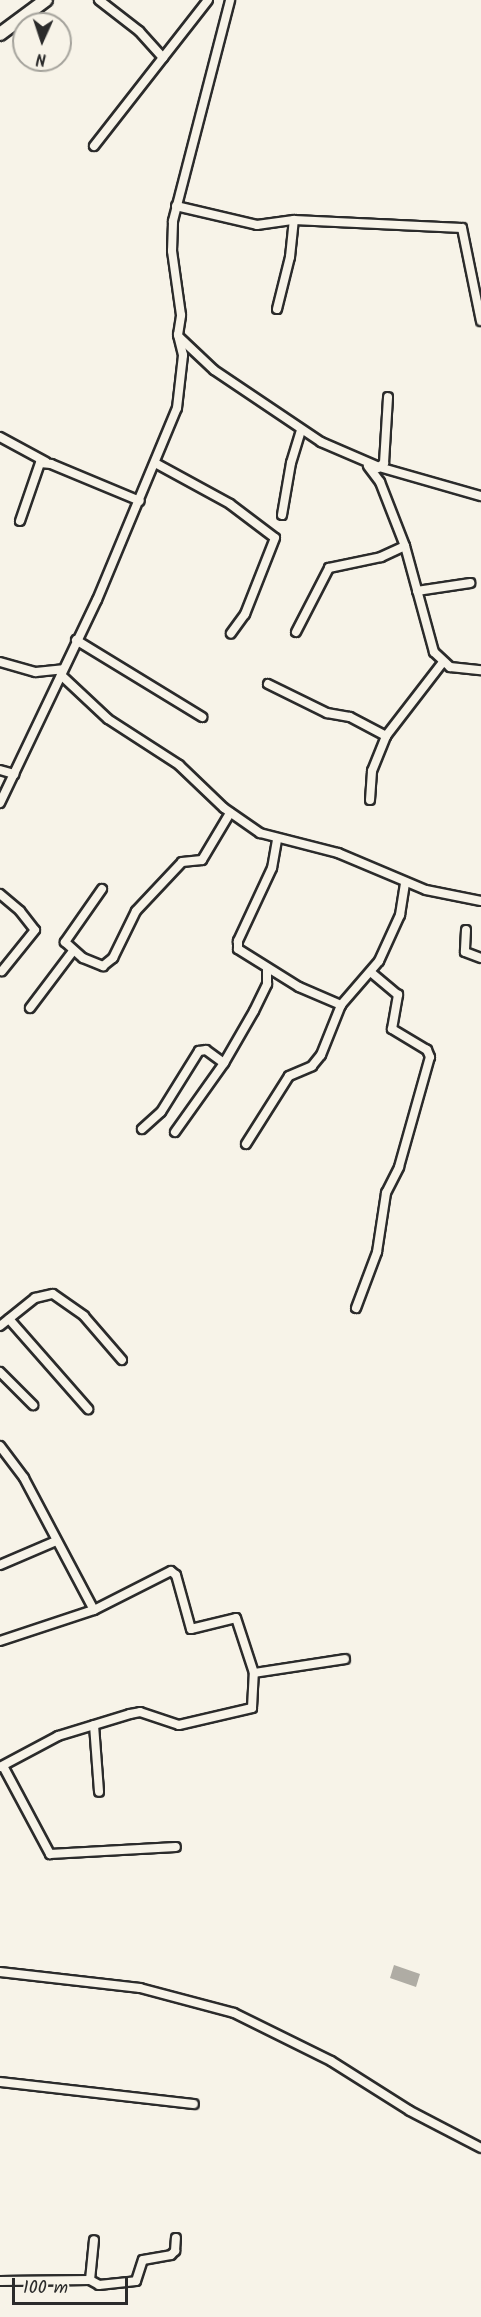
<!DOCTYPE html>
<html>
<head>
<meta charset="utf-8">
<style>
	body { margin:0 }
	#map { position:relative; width:481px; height:2317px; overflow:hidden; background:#f7f3e8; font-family:Kalam,sans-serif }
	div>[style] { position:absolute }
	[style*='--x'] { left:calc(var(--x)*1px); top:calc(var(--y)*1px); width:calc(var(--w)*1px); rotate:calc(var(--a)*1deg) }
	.water>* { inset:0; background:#afaca4 }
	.roads { filter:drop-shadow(2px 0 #2b2b2b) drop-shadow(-2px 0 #2b2b2b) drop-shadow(0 2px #2b2b2b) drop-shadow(0 -2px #2b2b2b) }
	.street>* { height:8px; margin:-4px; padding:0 4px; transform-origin:4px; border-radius:4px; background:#f7f3e8 }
	.primary>* { height:12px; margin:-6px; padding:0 6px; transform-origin:6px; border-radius:6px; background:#f7f3e8 }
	span { translate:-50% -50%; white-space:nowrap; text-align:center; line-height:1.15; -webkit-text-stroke:5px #f7f3e8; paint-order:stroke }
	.north { position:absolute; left:12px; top:12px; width:60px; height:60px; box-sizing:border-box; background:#f7f3e8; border:2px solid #a5a39c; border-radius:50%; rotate:183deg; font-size:16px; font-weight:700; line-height:24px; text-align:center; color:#2b2b2b }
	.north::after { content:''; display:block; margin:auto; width:21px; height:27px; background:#2b2b2b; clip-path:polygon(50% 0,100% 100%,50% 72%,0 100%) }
	.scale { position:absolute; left:12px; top:2278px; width:116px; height:27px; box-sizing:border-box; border:3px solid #2b2b2b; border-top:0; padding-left:8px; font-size:18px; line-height:21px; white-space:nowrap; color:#2b2b2b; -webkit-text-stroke:4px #f7f3e8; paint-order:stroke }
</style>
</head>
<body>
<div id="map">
	<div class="water">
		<i style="clip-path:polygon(394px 1965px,420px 1974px,416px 1987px,390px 1978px)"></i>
	</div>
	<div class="roads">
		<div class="street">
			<i style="--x:99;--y:0;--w:51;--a:37.8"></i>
			<i style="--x:139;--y:31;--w:36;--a:48"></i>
			<i style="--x:94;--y:146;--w:185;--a:-52"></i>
			<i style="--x:176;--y:206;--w:83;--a:13.2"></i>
			<i style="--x:257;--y:225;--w:37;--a:-8"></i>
			<i style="--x:294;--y:220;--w:168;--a:2.7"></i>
			<i style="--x:462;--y:228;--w:95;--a:78.5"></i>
			<i style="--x:277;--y:309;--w:54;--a:-76"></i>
			<i style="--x:290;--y:257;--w:37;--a:-84"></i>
			<i style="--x:179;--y:337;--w:48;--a:43.3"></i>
			<i style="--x:214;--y:370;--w:129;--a:33.9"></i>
			<i style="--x:321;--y:442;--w:63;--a:23.3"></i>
			<i style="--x:379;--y:467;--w:106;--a:15.9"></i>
			<i style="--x:0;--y:437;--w:52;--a:28.5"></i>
			<i style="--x:157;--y:464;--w:83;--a:28.7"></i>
			<i style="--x:230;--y:504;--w:56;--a:37.1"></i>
			<i style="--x:275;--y:538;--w:82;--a:111.5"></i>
			<i style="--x:245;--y:614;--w:24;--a:126"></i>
			<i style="--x:368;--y:466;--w:20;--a:53"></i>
			<i style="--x:380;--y:482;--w:69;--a:68.7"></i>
			<i style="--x:405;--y:546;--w:110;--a:74.7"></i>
			<i style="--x:434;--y:652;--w:22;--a:43"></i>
			<i style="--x:450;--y:667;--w:31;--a:6"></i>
			<i style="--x:378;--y:468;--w:8;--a:-40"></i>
			<i style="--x:384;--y:463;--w:66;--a:-86.5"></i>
			<i style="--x:282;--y:515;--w:53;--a:-80.2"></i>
			<i style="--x:291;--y:463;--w:34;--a:-73"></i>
			<i style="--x:20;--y:521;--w:61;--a:-71"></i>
			<i style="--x:40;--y:463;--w:11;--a:5"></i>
			<i style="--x:51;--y:464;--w:96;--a:22.6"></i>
			<i style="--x:417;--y:591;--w:54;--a:-8.6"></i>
			<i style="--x:296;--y:632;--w:72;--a:-62.7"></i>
			<i style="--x:329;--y:568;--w:53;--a:-11.9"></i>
			<i style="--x:381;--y:557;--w:26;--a:-25"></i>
			<i style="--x:76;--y:640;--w:148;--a:31.4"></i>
			<i style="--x:0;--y:662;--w:37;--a:16"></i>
			<i style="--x:36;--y:672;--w:27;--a:-6"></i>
			<i style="--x:61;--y:675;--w:64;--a:43.1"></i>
			<i style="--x:108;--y:719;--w:85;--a:32.9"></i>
			<i style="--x:179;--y:765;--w:62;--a:43.7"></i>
			<i style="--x:224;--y:808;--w:44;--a:34.8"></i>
			<i style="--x:260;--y:833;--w:81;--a:14.4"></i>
			<i style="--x:338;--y:853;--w:95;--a:22.8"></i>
			<i style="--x:426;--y:890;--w:56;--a:11.3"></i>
			<i style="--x:268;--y:684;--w:66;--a:26.2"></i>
			<i style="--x:327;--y:713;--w:23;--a:10"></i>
			<i style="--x:350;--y:717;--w:41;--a:27.8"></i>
			<i style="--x:0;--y:770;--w:15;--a:16"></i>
			<i style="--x:370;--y:800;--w:29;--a:-86"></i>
			<i style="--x:372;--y:771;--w:38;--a:-68"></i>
			<i style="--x:386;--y:736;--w:93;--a:-52.4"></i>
			<i style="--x:0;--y:803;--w:225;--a:-64.5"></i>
			<i style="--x:97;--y:600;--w:208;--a:-67.4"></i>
			<i style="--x:177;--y:408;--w:53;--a:-83.5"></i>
			<i style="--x:183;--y:355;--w:21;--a:-104"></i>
			<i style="--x:178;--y:335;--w:20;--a:-81"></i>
			<i style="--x:181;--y:315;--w:65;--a:-98"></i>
			<i style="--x:172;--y:251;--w:30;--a:-88"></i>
			<i style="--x:173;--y:221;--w:228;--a:-75.5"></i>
			<i style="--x:277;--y:840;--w:28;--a:100"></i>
			<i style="--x:272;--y:868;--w:81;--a:115"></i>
			<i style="--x:238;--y:941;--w:8;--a:90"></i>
			<i style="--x:238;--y:949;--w:72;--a:31.9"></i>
			<i style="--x:299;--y:987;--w:46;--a:23.2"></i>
			<i style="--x:102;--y:889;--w:65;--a:124.9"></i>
			<i style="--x:65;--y:942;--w:24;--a:42"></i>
			<i style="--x:83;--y:958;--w:22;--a:22"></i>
			<i style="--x:103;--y:966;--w:13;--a:-39"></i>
			<i style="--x:113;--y:958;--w:52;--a:-63.9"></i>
			<i style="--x:136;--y:911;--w:67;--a:-46.8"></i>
			<i style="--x:182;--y:862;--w:20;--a:-6"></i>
			<i style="--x:202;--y:860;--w:55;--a:-59.2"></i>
			<i style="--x:0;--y:894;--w:26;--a:40"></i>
			<i style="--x:20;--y:911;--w:24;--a:52"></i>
			<i style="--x:35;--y:930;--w:53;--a:128.8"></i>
			<i style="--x:466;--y:930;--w:22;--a:93"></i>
			<i style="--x:465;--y:952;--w:17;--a:21"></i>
			<i style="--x:30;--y:1008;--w:71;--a:-53"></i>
			<i style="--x:142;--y:1129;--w:25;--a:-42"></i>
			<i style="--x:161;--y:1112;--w:72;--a:-58.1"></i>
			<i style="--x:199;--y:1051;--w:7;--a:-8"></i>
			<i style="--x:206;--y:1050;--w:22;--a:36"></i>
			<i style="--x:175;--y:1132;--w:85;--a:-54.6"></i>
			<i style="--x:224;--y:1063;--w:60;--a:-60"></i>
			<i style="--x:254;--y:1011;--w:30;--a:-64"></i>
			<i style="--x:267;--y:984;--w:16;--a:-90"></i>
			<i style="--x:246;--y:1144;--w:80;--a:-57.7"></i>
			<i style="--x:289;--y:1076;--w:25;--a:-23"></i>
			<i style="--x:312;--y:1066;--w:14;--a:-51"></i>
			<i style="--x:321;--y:1055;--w:54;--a:-68.2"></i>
			<i style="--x:341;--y:1005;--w:58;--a:-49.2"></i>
			<i style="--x:379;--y:961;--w:51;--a:-65.5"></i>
			<i style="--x:400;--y:915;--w:32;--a:-81"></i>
			<i style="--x:356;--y:1308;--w:60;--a:-69.4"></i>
			<i style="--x:377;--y:1252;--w:60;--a:-81.3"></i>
			<i style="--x:386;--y:1193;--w:29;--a:-63"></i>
			<i style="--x:399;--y:1167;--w:114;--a:-74.3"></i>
			<i style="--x:430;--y:1057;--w:8;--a:-113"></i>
			<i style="--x:427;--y:1050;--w:41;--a:-149"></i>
			<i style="--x:392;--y:1029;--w:35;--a:-80"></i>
			<i style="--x:398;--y:995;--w:35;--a:-140"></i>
			<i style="--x:9;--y:1319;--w:120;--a:48.7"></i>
			<i style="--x:0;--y:1326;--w:45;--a:-38.7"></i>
			<i style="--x:35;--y:1298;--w:18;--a:-13"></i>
			<i style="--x:53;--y:1294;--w:38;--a:35"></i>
			<i style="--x:84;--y:1316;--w:58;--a:49.2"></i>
			<i style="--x:0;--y:1372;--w:47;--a:45"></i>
			<i style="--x:0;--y:1446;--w:40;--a:53"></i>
			<i style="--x:24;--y:1478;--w:149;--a:62.1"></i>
			<i style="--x:0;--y:1565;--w:61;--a:-23.2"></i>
			<i style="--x:0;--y:1641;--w:99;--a:-18.3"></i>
			<i style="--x:94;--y:1610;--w:86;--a:-26.9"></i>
			<i style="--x:171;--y:1571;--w:6;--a:39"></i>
			<i style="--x:176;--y:1575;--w:56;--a:74.5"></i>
			<i style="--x:191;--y:1629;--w:46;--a:-13.7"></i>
			<i style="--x:236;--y:1618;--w:58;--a:71.9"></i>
			<i style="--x:94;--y:1725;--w:67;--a:85.7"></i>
			<i style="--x:3;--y:1766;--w:100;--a:61.9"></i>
			<i style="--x:50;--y:1854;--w:126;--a:-3.2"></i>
			<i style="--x:0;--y:1767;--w:66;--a:-28.1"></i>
			<i style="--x:58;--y:1736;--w:75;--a:-17"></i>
			<i style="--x:130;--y:1714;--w:10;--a:-11"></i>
			<i style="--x:140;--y:1712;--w:41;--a:18.4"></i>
			<i style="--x:179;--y:1725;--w:75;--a:-13.1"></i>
			<i style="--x:252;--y:1708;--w:35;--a:-87"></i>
			<i style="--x:254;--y:1673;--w:92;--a:-8.7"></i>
			<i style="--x:0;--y:1972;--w:141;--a:6.5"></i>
			<i style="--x:140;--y:1988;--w:97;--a:14.9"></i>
			<i style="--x:234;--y:2013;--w:108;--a:26.3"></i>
			<i style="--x:331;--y:2061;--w:93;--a:32.3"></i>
			<i style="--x:410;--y:2111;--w:80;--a:27.5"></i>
			<i style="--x:0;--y:2082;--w:195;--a:6.5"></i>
			<i style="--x:90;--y:2280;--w:10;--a:29"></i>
			<i style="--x:99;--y:2285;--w:37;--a:-6"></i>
			<i style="--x:136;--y:2281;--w:22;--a:-72"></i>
			<i style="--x:143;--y:2260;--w:28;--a:-10"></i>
			<i style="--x:171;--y:2255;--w:6;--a:-45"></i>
			<i style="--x:175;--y:2251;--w:13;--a:-86"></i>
			<i style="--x:0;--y:2281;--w:90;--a:-0.6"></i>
			<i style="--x:90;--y:2280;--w:40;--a:-84.3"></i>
		</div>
		<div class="primary">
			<i style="--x:0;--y:34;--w:57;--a:-36.5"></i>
		</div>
	</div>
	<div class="north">N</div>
	<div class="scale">100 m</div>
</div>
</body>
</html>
